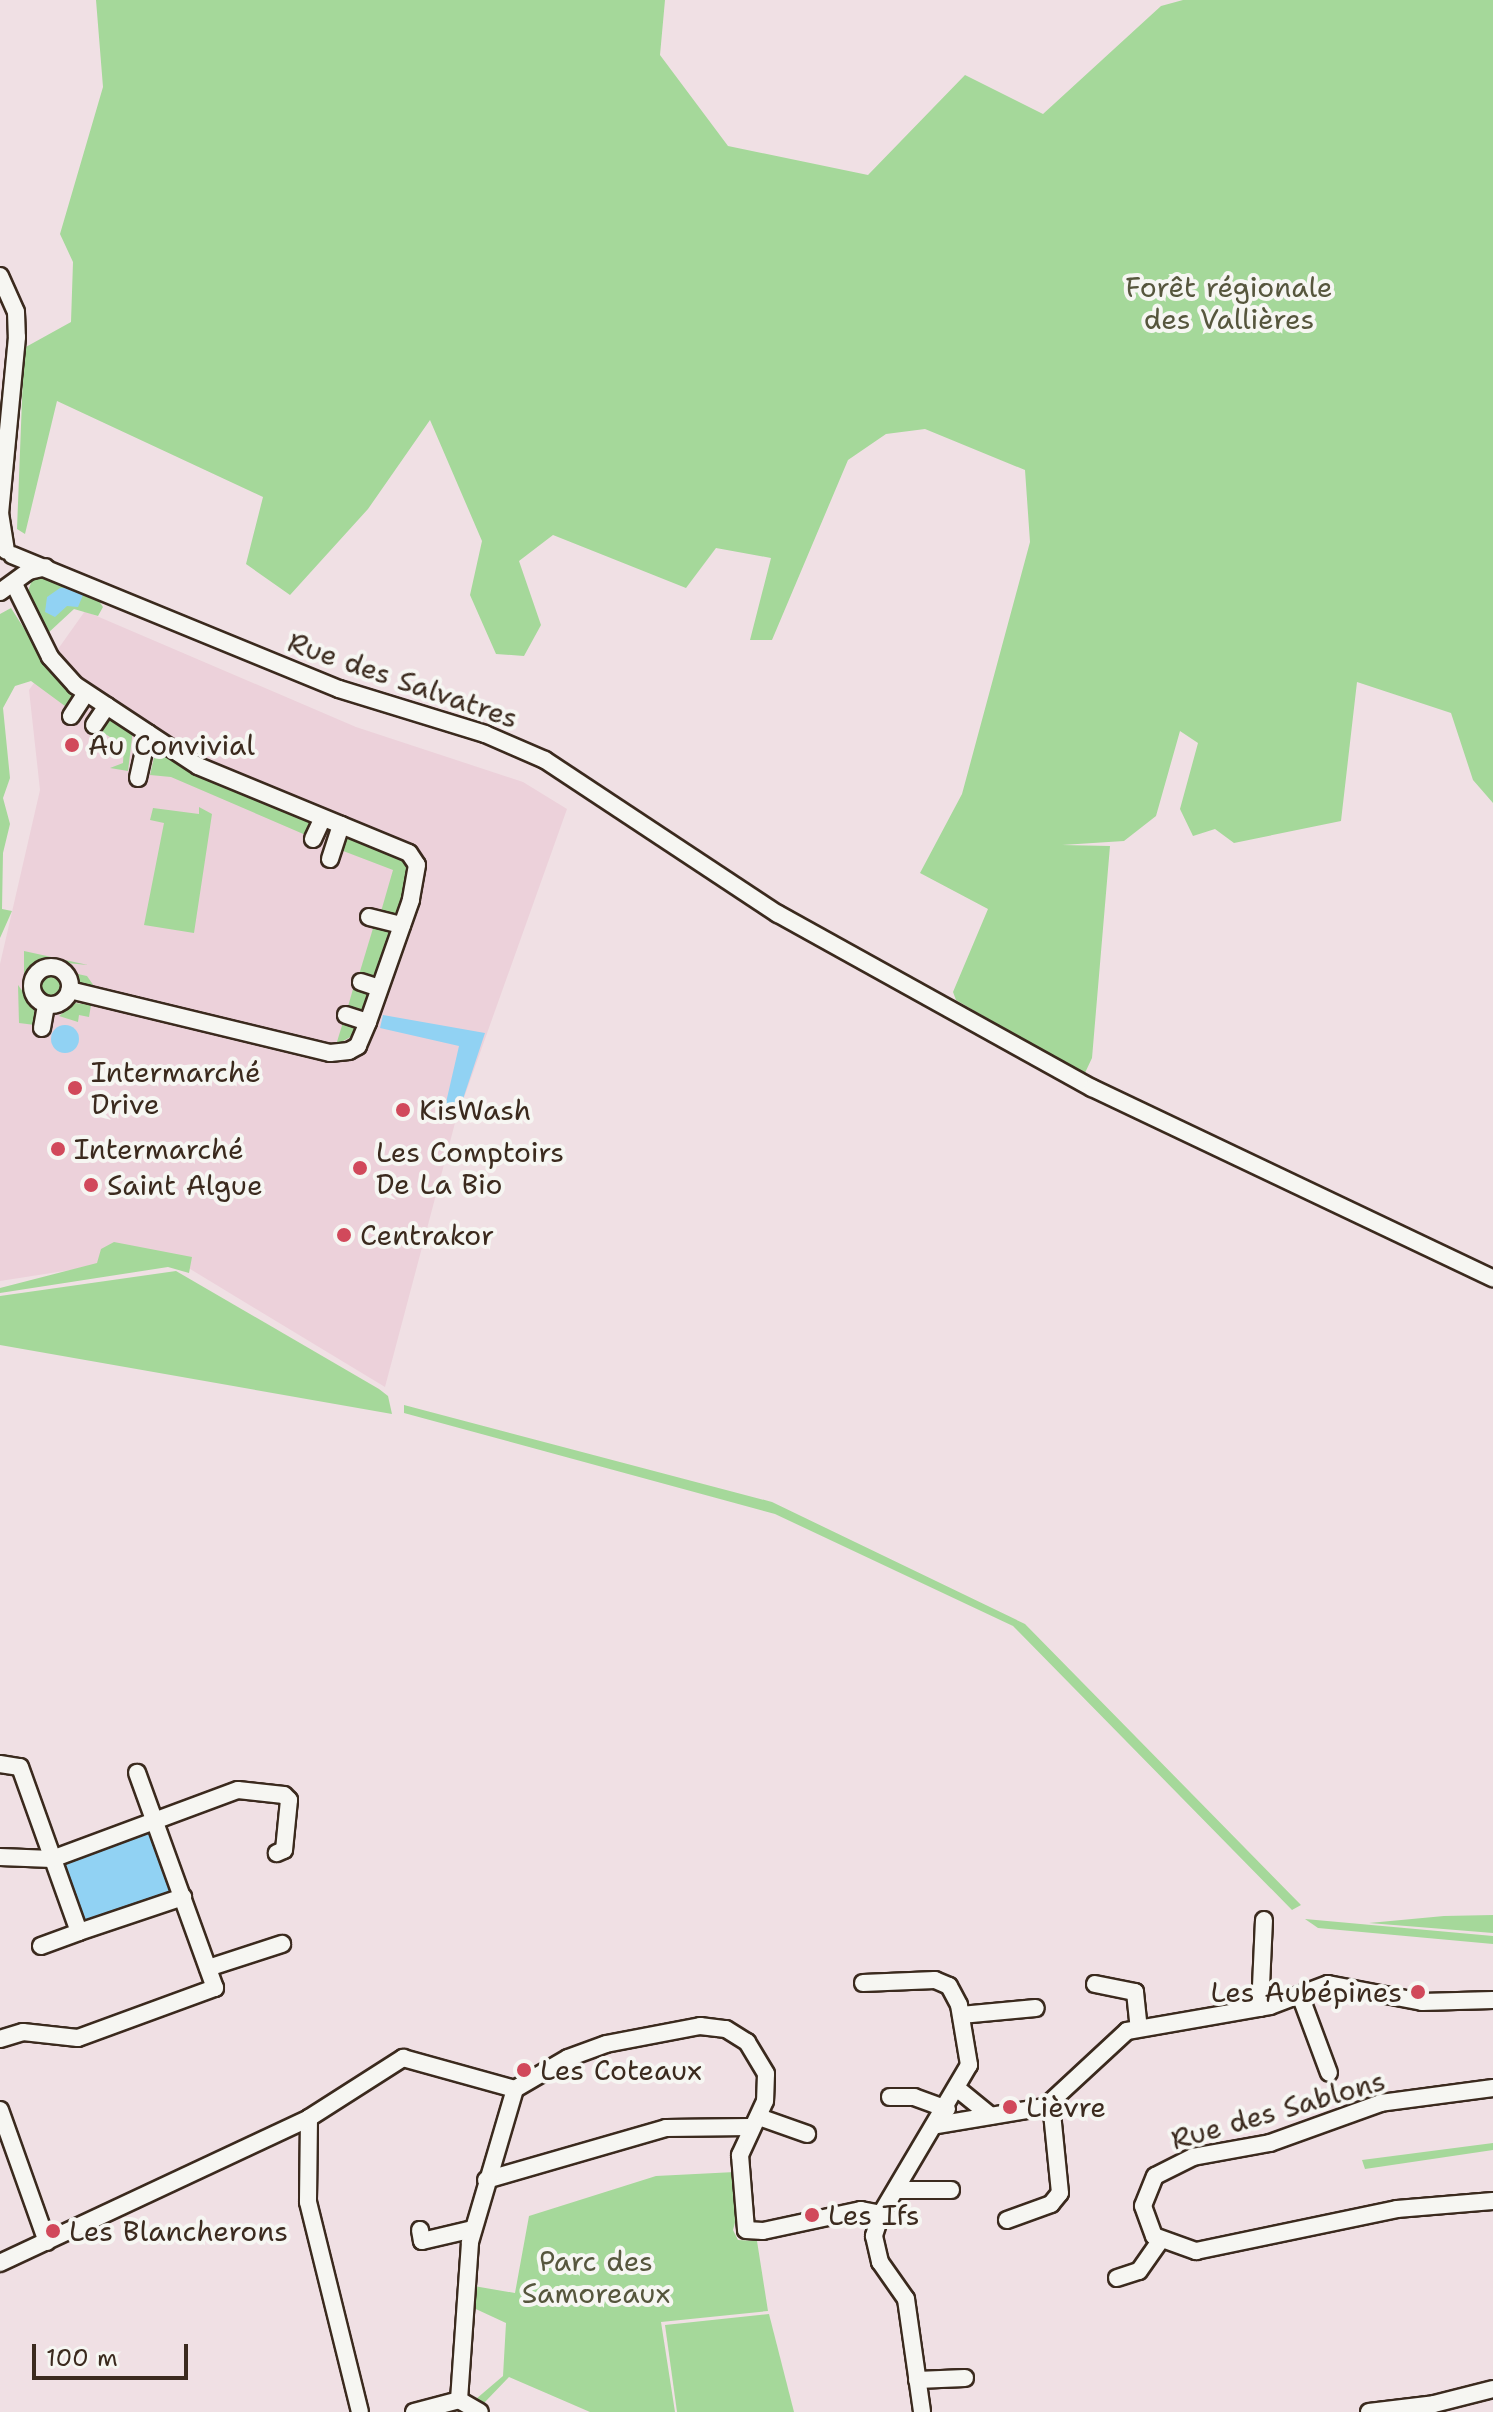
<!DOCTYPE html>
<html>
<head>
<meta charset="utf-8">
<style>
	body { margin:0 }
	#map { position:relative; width:1493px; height:2412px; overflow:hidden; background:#f0e0e4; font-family:"Shantell Sans",sans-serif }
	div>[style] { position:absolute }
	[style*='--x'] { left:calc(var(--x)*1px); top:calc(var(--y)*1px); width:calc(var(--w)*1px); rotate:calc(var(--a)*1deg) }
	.built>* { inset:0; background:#ecd1da }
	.green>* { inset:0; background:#a5d89a }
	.round { border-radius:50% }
	.water>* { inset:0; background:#91d2f3 }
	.roads { filter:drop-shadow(2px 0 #3b2a1e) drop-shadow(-2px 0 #3b2a1e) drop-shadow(0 2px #3b2a1e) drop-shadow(0 -2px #3b2a1e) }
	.minor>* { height:16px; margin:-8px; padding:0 8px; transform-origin:8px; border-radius:8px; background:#f6f6f2 }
	.minor>.ring { margin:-8px; padding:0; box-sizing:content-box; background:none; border:16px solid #f6f6f2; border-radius:50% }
	.dots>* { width:22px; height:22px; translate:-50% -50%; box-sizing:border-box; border:4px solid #f6f6f2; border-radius:50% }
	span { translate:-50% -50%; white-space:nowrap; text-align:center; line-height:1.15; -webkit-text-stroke:8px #f6f6f2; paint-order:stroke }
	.park-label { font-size:28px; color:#56563d }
	.street-label { font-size:28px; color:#3b2a1e }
	.poi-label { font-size:28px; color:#3b2a1e }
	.left { translate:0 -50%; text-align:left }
	.right { translate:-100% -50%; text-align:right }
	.scale { position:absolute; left:32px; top:2344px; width:156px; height:36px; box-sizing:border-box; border:4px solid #3b2a1e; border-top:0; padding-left:10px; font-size:24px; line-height:28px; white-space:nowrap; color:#3b2a1e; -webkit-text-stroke:6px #f6f6f2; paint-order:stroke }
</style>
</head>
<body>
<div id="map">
	<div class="built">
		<i style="clip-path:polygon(85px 611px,356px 727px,523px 782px,567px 809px,455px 1123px,385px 1387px,167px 1255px,0 1281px,0 964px,40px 790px,29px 690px)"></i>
	</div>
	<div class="green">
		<i style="clip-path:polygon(96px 0,665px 0,660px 55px,728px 146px,868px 175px,965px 75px,1043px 114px,1161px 6px,1183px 0,1493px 0,1493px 803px,1473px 780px,1451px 713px,1357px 682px,1341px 821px,1234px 843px,1215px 829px,1193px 836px,1180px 809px,1198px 743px,1180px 731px,1156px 816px,1124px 841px,1062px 845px,1110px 846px,1092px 1058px,1084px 1075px,956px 1000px,953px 992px,988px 909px,920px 873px,962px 794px,1030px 542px,1025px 470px,925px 429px,886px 434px,848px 460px,772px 640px,750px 640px,771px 558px,716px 548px,686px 588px,553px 535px,519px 561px,541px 625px,524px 656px,496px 654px,470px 595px,482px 541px,430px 420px,368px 509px,290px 595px,246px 564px,263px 497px,57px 401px,25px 534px,17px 529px,24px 348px,71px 322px,73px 262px,60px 234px,103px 87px)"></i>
		<i style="clip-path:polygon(41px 573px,95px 595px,103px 607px,98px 616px,74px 609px,47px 634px,26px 596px,34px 575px)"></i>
		<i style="clip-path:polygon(11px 608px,55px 677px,77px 694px,69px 709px,31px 681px,15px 686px,3px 708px,10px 778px,3px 798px,10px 824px,3px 853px,2px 909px,12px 911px,0 938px,0 614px)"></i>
		<i style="clip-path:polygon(108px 713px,133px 730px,128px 771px,110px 768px,123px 763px,124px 746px,96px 728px)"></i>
		<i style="clip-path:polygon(162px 749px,309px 816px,314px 822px,308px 836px,171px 777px,150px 775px,155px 753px)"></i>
		<i style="clip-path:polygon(199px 807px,212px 814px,194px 933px,144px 925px,164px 823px,150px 820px,153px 808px,199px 814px)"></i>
		<i style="clip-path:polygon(345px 831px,408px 861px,411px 878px,397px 919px,380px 915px,393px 870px,338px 849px)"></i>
		<i style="clip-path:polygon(374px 925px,392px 932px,377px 977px,358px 978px)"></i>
		<i style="clip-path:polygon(24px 951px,88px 965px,45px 961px,32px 968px,24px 981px)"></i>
		<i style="clip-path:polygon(73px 973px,87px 976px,94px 986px,174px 1005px,83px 987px)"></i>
		<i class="round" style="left:39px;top:976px;width:24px;height:24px"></i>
		<i style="clip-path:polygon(355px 982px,374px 990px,364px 1014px,347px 1010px)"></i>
		<i style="clip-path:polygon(18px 985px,34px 1007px,35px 1025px,19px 1023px)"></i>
		<i style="clip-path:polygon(75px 1003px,91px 1005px,89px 1017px,79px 1015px,78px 1022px,59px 1016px)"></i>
		<i style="clip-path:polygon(344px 1019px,357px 1024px,354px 1035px,336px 1045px)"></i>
		<i style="clip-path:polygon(114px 1242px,192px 1257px,189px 1273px,168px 1267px,0 1293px,0 1288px,97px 1263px,101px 1249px)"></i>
		<i style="clip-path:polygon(176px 1271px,379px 1389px,388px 1396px,392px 1414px,0 1345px,0 1296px)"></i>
		<i style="clip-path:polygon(404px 1405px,772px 1502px,1025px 1624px,1301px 1905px,1292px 1910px,1013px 1626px,775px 1514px,404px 1413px)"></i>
		<i style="clip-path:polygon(1493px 1915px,1493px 1933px,1369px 1923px,1444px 1916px)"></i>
		<i style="clip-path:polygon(1305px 1919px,1493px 1936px,1493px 1944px,1318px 1928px)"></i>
		<i style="clip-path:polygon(1493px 2143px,1493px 2150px,1365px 2169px,1362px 2160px)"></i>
		<i style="clip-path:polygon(735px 2172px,738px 2211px,733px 2230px,738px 2240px,757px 2241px,768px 2311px,661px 2322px,675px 2412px,590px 2412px,509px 2377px,484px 2403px,476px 2399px,503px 2376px,506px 2323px,465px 2304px,468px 2285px,515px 2293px,529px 2216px,656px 2176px)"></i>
		<i style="clip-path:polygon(769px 2314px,794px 2412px,677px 2412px,665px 2325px)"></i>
	</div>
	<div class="water">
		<i style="clip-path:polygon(73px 587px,83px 595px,78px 607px,67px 606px,55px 617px,45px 612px,47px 597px,60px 588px)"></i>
		<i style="clip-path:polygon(383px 1015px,485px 1033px,455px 1123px,442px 1120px,459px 1046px,380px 1028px)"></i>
		<i class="round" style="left:51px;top:1025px;width:28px;height:28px"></i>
		<i style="clip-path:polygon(144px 1828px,153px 1834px,172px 1893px,84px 1924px,61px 1864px)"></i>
	</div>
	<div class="roads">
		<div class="minor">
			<i style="--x:0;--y:276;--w:39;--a:66"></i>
			<i style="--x:16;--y:312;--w:25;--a:88"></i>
			<i style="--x:17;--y:337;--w:179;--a:95.5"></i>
			<i style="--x:0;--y:513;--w:38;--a:81"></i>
			<i style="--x:12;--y:555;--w:353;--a:22.3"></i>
			<i style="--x:339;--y:689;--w:153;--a:17.1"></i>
			<i style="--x:485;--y:734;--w:65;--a:23.4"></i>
			<i style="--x:545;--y:760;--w:279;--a:33.5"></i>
			<i style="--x:778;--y:914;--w:359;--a:29"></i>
			<i style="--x:1092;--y:1088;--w:444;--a:25.4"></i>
			<i style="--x:14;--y:584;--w:81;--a:63.7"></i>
			<i style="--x:50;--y:657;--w:38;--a:48"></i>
			<i style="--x:75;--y:685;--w:147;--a:33.4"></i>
			<i style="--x:198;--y:766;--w:228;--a:22.4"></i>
			<i style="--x:409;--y:853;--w:14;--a:56"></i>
			<i style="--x:417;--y:865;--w:36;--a:100"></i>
			<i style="--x:411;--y:900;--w:129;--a:109.4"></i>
			<i style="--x:368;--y:1022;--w:26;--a:113"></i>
			<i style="--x:358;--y:1046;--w:10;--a:151"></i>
			<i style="--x:349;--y:1051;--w:19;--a:174"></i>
			<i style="--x:330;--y:1053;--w:268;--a:-166.4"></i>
			<i style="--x:0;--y:592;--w:36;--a:-36"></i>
			<i style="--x:29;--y:571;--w:17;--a:-13"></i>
			<i style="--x:71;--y:716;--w:27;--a:-57"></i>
			<i style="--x:94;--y:725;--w:23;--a:-56"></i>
			<i style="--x:138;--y:778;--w:46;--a:-77.5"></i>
			<i style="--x:313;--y:839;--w:23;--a:-65"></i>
			<i style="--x:330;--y:859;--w:36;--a:-72"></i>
			<i style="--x:369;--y:917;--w:34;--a:14"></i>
			<i class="ring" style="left:32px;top:967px;width:22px;height:22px"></i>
			<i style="--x:361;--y:982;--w:19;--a:18"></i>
			<i style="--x:346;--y:1015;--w:23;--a:18"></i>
			<i style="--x:42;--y:1028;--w:23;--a:-80"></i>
			<i style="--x:0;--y:1764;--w:20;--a:9"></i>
			<i style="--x:20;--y:1767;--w:175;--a:70.3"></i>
			<i style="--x:79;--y:1932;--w:110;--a:-18.6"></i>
			<i style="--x:0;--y:1857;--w:52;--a:2.2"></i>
			<i style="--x:52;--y:1859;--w:198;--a:-20.4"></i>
			<i style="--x:238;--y:1790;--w:46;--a:6.2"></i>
			<i style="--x:284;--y:1795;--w:7;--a:45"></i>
			<i style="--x:289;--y:1800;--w:50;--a:95.7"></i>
			<i style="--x:284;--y:1850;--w:8;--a:157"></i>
			<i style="--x:41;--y:1946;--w:40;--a:-20.2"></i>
			<i style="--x:208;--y:1968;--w:78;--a:-18"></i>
			<i style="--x:863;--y:1983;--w:72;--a:-2.4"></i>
			<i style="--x:935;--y:1980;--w:15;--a:23"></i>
			<i style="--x:949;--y:1986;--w:21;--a:62"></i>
			<i style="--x:959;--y:2005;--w:61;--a:80.5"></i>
			<i style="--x:969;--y:2065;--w:173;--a:120.6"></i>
			<i style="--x:881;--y:2214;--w:23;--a:108"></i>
			<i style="--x:874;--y:2236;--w:27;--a:77"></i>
			<i style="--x:880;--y:2262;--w:45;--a:54.9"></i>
			<i style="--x:906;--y:2299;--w:114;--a:81.9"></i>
			<i style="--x:1095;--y:1984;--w:41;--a:11.3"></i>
			<i style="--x:1135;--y:1992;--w:36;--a:84"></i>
			<i style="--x:1300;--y:1995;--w:83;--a:69.6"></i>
			<i style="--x:1260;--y:2008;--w:88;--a:-87.4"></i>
			<i style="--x:961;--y:2015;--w:75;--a:-5.3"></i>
			<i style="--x:0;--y:2039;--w:24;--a:-17"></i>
			<i style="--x:23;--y:2032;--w:55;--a:6.2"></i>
			<i style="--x:78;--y:2038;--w:146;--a:-20.1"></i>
			<i style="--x:215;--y:1988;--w:229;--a:-109.9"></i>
			<i style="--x:1493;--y:2088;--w:113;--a:172.4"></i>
			<i style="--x:1381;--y:2103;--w:118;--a:160.2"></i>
			<i style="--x:1270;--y:2143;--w:78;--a:169.7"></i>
			<i style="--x:1193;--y:2157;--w:42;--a:153.4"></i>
			<i style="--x:1155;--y:2176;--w:32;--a:112"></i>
			<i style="--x:1143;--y:2206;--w:32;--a:70"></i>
			<i style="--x:1154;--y:2236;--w:45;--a:19.7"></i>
			<i style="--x:1196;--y:2251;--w:205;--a:-11.8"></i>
			<i style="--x:1397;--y:2209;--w:96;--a:-4.8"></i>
			<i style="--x:515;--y:2089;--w:61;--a:-30.3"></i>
			<i style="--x:568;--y:2058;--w:40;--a:-20.2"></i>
			<i style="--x:606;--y:2044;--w:96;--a:-10.8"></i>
			<i style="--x:700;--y:2026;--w:26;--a:7"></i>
			<i style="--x:726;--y:2029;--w:25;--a:32"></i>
			<i style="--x:747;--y:2042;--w:37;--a:59"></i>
			<i style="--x:766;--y:2074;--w:27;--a:92"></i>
			<i style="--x:765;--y:2101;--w:60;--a:114.8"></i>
			<i style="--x:740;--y:2155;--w:75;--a:85.4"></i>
			<i style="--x:746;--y:2230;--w:17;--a:3"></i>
			<i style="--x:763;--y:2231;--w:100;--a:-12.1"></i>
			<i style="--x:861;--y:2210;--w:20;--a:11"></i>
			<i style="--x:959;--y:2090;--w:41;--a:39.1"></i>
			<i style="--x:890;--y:2097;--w:24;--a:0"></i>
			<i style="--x:914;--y:2097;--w:35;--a:20"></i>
			<i style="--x:0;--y:2110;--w:140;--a:70.4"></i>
			<i style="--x:759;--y:2117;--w:51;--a:19.5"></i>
			<i style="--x:309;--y:2118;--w:84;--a:90.7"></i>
			<i style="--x:308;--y:2202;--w:216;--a:76.1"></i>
			<i style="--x:937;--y:2125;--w:109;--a:-9.5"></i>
			<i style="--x:1045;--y:2107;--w:112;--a:-42.8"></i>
			<i style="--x:1127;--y:2031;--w:145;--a:-9.9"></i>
			<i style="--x:1270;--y:2006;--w:62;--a:-20.8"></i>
			<i style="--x:1328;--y:1984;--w:96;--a:10.8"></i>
			<i style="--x:1422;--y:2002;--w:71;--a:-1.6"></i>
			<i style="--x:486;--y:2180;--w:187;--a:-16.1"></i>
			<i style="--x:666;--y:2128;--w:84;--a:-0.7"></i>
			<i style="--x:896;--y:2190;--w:55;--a:0"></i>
			<i style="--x:1007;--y:2220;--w:47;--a:-20"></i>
			<i style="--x:1051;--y:2204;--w:14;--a:-51"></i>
			<i style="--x:1060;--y:2193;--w:90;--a:-95.7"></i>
			<i style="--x:420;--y:2230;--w:11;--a:80"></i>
			<i style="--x:422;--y:2241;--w:52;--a:-13.2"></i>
			<i style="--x:0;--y:2263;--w:341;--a:-25.1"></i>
			<i style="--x:309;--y:2118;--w:112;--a:-32.6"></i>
			<i style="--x:403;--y:2058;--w:116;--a:15.5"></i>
			<i style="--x:1117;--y:2278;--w:23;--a:-18"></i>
			<i style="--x:1139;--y:2271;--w:37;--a:-55"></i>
			<i style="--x:917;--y:2380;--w:48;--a:-2.4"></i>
			<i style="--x:459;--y:2400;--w:158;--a:-86"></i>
			<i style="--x:470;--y:2242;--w:159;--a:-73.6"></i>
			<i style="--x:414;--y:2412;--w:47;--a:-14.9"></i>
			<i style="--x:459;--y:2400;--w:24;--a:30"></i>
			<i style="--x:1369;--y:2412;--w:65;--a:-7"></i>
			<i style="--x:1434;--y:2404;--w:61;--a:-14.3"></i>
		</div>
	</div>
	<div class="dots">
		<i style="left:72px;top:745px;background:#d1495b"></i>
		<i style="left:75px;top:1088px;background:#d1495b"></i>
		<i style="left:403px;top:1110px;background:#d1495b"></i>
		<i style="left:58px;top:1149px;background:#d1495b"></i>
		<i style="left:360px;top:1168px;background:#d1495b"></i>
		<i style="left:91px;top:1185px;background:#d1495b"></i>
		<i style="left:344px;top:1235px;background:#d1495b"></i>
		<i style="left:1418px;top:1992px;background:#d1495b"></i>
		<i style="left:524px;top:2070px;background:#d1495b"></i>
		<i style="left:1010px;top:2107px;background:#d1495b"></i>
		<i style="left:812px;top:2215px;background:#d1495b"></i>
		<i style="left:53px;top:2231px;background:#d1495b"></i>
	</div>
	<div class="park-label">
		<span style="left:1229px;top:303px">Forêt régionale<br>des Vallières</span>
		<span style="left:596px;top:2277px">Parc des<br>Samoreaux</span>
	</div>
	<div class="street-label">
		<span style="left:403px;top:680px;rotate:19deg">Rue des Salvatres</span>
		<span style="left:1278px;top:2110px;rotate:-16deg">Rue des Sablons</span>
	</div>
	<div class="poi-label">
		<span class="left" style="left:88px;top:745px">Au Convivial</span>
		<span class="left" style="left:91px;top:1088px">Intermarché<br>Drive</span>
		<span class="left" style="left:419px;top:1110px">KisWash</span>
		<span class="left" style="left:74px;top:1149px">Intermarché</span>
		<span class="left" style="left:376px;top:1168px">Les Comptoirs<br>De La Bio</span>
		<span class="left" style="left:107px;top:1185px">Saint Algue</span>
		<span class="left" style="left:360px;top:1235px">Centrakor</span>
		<span class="right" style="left:1402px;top:1992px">Les Aubépines</span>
		<span class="left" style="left:540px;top:2070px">Les Coteaux</span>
		<span class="left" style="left:1026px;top:2107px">Lièvre</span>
		<span class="left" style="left:828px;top:2215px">Les Ifs</span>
		<span class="left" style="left:69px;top:2231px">Les Blancherons</span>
	</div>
	<div class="scale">100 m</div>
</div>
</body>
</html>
